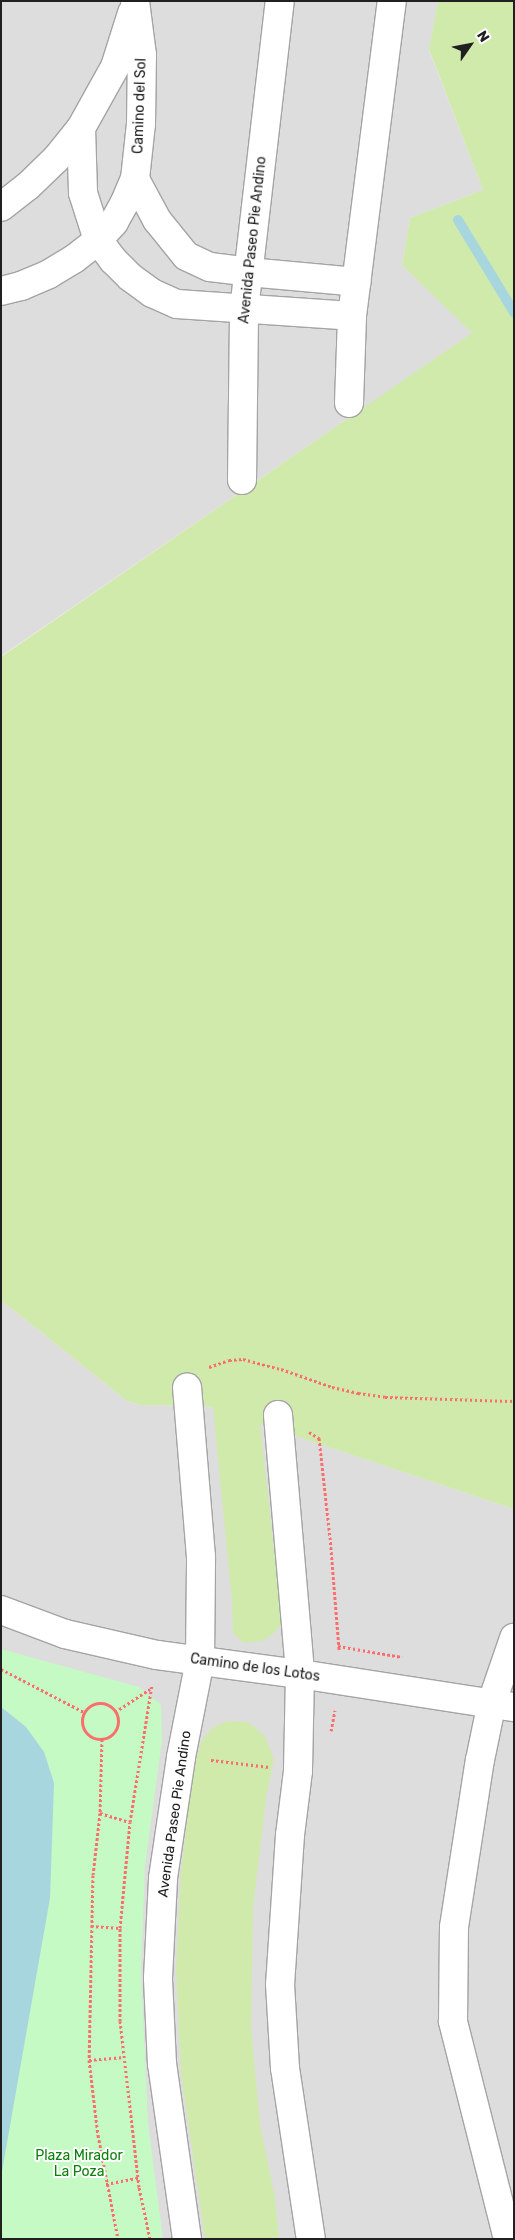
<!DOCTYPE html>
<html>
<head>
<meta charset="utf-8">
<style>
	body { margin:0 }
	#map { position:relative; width:515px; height:2240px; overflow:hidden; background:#f0ece6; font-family:Rubik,sans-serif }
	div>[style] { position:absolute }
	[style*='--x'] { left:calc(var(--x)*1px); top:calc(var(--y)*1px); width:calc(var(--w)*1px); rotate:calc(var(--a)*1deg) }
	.residential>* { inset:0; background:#dedddd }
	.grass>* { inset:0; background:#d0eaac }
	.park>* { inset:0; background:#c5fac4 }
	.water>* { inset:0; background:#a7d6de }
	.stream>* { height:10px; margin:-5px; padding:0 5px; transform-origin:5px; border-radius:5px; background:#a7d6de }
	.path>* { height:3px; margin-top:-1.5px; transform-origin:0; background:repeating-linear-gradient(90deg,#fa6f6e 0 2.5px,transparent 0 5px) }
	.path>.ring { margin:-1.5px; padding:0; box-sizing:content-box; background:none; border:3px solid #fa6f6e; border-radius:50% }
	.roads { filter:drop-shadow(1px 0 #a4a4a4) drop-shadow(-1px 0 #a4a4a4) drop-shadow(0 1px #a4a4a4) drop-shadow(0 -1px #a4a4a4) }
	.minor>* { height:28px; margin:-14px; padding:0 14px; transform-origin:14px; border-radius:14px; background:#fff }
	span { translate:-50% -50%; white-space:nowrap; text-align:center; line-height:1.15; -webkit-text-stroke:4px #fff; paint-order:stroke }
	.street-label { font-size:14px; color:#202020 }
	.park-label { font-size:14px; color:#0d800c }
	.frame { position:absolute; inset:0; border:2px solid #202020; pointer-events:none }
	.north { position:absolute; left:445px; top:20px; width:50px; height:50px; -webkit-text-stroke:4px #fff; paint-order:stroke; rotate:57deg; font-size:14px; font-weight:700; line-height:20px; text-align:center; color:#202020 }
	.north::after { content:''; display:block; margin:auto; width:18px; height:22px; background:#202020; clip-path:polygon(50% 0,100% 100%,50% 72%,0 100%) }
</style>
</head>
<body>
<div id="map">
	<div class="residential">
		<i style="clip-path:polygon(1px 1px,438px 1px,429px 50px,483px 190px,410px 218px,402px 265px,473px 333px,1px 656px)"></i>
		<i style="clip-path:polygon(1px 1300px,127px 1401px,140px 1405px,207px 1406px,514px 1509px,514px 2239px,1px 2239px)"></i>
	</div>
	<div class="grass">
		<i style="clip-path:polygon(438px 1px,514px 1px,514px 1509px,260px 1424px,282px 1623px,273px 1634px,262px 1641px,244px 1643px,233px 1633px,232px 1601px,213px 1408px,207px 1406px,140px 1405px,127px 1401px,1px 1300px,1px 657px,472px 333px,402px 265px,410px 218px,483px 190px,429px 49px)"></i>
		<i style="clip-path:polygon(228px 1721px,248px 1722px,265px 1736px,274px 1759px,266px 1798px,253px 1908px,251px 2026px,260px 2124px,275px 2198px,279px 2239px,205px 2239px,181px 2073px,176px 1969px,181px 1872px,193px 1773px,201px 1742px,212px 1728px)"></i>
	</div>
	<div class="park">
		<i style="clip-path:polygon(1px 1649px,139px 1687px,161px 1705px,162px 1740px,145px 1866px,141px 1970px,148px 2123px,163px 2239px,1px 2239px,1px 2177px,22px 2046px,54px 1783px,44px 1752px,26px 1727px,1px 1707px)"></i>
	</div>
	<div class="water">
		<i style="clip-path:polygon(1px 1707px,26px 1727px,44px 1752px,54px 1783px,50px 1898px,1px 2177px)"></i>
	</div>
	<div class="stream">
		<i style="--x:458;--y:220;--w:108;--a:58.7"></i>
	</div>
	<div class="path">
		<i style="--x:209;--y:1367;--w:21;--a:-19"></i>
		<i style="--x:229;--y:1360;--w:14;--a:-4"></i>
		<i style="--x:243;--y:1359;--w:39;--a:15"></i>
		<i style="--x:281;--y:1369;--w:54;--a:19.4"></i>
		<i style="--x:332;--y:1387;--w:27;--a:13"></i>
		<i style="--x:358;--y:1393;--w:27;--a:8"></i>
		<i style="--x:385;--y:1397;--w:129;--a:1.8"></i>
		<i style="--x:309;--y:1432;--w:12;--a:31"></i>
		<i style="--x:319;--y:1438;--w:100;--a:83.7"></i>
		<i style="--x:330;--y:1537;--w:113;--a:85.4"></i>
		<i style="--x:338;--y:1646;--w:65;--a:9.8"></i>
		<i style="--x:1;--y:1669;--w:93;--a:27.4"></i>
		<i class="ring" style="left:82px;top:1703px;width:33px;height:33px"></i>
		<i style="--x:115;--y:1712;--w:42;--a:-33.3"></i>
		<i style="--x:331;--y:1731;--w:21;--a:-79"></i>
		<i style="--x:102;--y:1739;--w:74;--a:91.5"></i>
		<i style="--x:100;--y:1813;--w:62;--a:96.4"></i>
		<i style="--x:93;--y:1875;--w:185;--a:91.2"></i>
		<i style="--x:89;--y:2060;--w:76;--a:83.2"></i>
		<i style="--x:98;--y:2135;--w:106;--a:79.1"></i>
		<i style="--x:211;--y:1760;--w:59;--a:6.8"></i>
		<i style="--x:100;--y:1813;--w:31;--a:17"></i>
		<i style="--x:91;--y:1926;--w:29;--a:4"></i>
		<i style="--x:89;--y:2060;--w:35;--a:-5"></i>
		<i style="--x:106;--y:2184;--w:33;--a:-11"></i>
		<i style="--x:150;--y:2239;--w:53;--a:-101.9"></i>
		<i style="--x:139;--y:2187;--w:167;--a:-96.5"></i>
		<i style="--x:120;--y:2021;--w:93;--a:-90"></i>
		<i style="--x:120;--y:1928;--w:106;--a:-84.6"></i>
		<i style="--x:130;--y:1822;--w:139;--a:-80.9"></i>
	</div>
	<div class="roads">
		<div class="minor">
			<i style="--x:81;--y:128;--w:65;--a:88.2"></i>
			<i style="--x:83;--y:193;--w:49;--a:72.3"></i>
			<i style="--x:98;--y:240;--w:25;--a:53"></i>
			<i style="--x:113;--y:260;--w:24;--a:45"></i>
			<i style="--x:130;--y:277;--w:27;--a:36"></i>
			<i style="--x:152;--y:293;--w:27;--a:24"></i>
			<i style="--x:177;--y:304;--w:175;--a:3.9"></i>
			<i style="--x:135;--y:179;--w:47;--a:61.8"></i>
			<i style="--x:157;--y:220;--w:46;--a:51.1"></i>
			<i style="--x:186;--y:256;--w:26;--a:25"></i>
			<i style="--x:210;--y:267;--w:38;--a:7"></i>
			<i style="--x:248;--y:272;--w:109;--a:5.2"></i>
			<i style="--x:1;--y:207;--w:34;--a:-38"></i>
			<i style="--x:28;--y:186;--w:39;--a:-44"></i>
			<i style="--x:56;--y:159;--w:40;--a:-51"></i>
			<i style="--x:81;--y:128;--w:70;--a:-60.9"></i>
			<i style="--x:115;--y:67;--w:57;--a:-72.5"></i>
			<i style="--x:1;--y:291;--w:21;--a:-14"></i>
			<i style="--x:21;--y:286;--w:30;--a:-23"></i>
			<i style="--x:49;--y:274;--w:29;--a:-31"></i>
			<i style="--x:74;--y:259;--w:31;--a:-38"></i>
			<i style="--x:98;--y:240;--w:24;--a:-48"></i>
			<i style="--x:114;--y:222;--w:23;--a:-61"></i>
			<i style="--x:125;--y:202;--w:25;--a:-67"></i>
			<i style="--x:135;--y:179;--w:55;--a:-83.8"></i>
			<i style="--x:141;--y:124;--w:69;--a:-89.2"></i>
			<i style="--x:142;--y:55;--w:54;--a:-97.4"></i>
			<i style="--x:349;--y:403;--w:87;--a:-88"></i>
			<i style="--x:352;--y:316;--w:318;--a:-82.8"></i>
			<i style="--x:242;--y:480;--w:170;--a:-89.3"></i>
			<i style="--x:244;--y:310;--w:311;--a:-83.4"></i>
			<i style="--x:278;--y:1415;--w:260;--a:85.1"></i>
			<i style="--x:300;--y:1674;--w:97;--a:91.2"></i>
			<i style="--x:298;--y:1771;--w:64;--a:97.1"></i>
			<i style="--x:290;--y:1835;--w:149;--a:93.8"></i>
			<i style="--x:280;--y:1984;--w:84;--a:86.6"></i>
			<i style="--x:285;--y:2068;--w:173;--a:81.4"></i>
			<i style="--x:1;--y:1610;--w:68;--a:20.6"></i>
			<i style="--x:65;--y:1634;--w:94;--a:12.9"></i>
			<i style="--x:157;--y:1655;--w:144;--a:7.6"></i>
			<i style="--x:300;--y:1674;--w:217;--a:8.8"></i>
			<i style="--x:187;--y:2239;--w:177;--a:-98.1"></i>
			<i style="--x:162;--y:2064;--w:86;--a:-92.7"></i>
			<i style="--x:158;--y:1978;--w:100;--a:-87.1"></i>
			<i style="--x:163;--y:1878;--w:122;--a:-81.5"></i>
			<i style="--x:181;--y:1757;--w:99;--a:-78.9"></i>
			<i style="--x:200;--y:1660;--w:103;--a:-89.4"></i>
			<i style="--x:201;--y:1557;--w:170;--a:-94.7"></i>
			<i style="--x:508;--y:2239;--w:225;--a:-104.2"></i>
			<i style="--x:453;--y:2021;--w:94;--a:-89.4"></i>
			<i style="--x:454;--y:1927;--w:169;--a:-81.2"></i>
			<i style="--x:480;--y:1760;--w:59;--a:-78.3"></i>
			<i style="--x:492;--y:1702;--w:68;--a:-71"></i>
		</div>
	</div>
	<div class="street-label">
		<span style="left:140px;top:106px;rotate:-88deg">Camino del Sol</span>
		<span style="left:253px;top:240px;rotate:-84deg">Avenida Paseo Pie Andino</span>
		<span style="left:255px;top:1668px;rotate:8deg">Camino de los Lotos</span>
		<span style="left:175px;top:1814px;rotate:-82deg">Avenida Paseo Pie Andino</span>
	</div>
	<div class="park-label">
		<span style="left:79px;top:2164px">Plaza Mirador<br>La Poza</span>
	</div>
	<div class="frame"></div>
	<div class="north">N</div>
</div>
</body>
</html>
